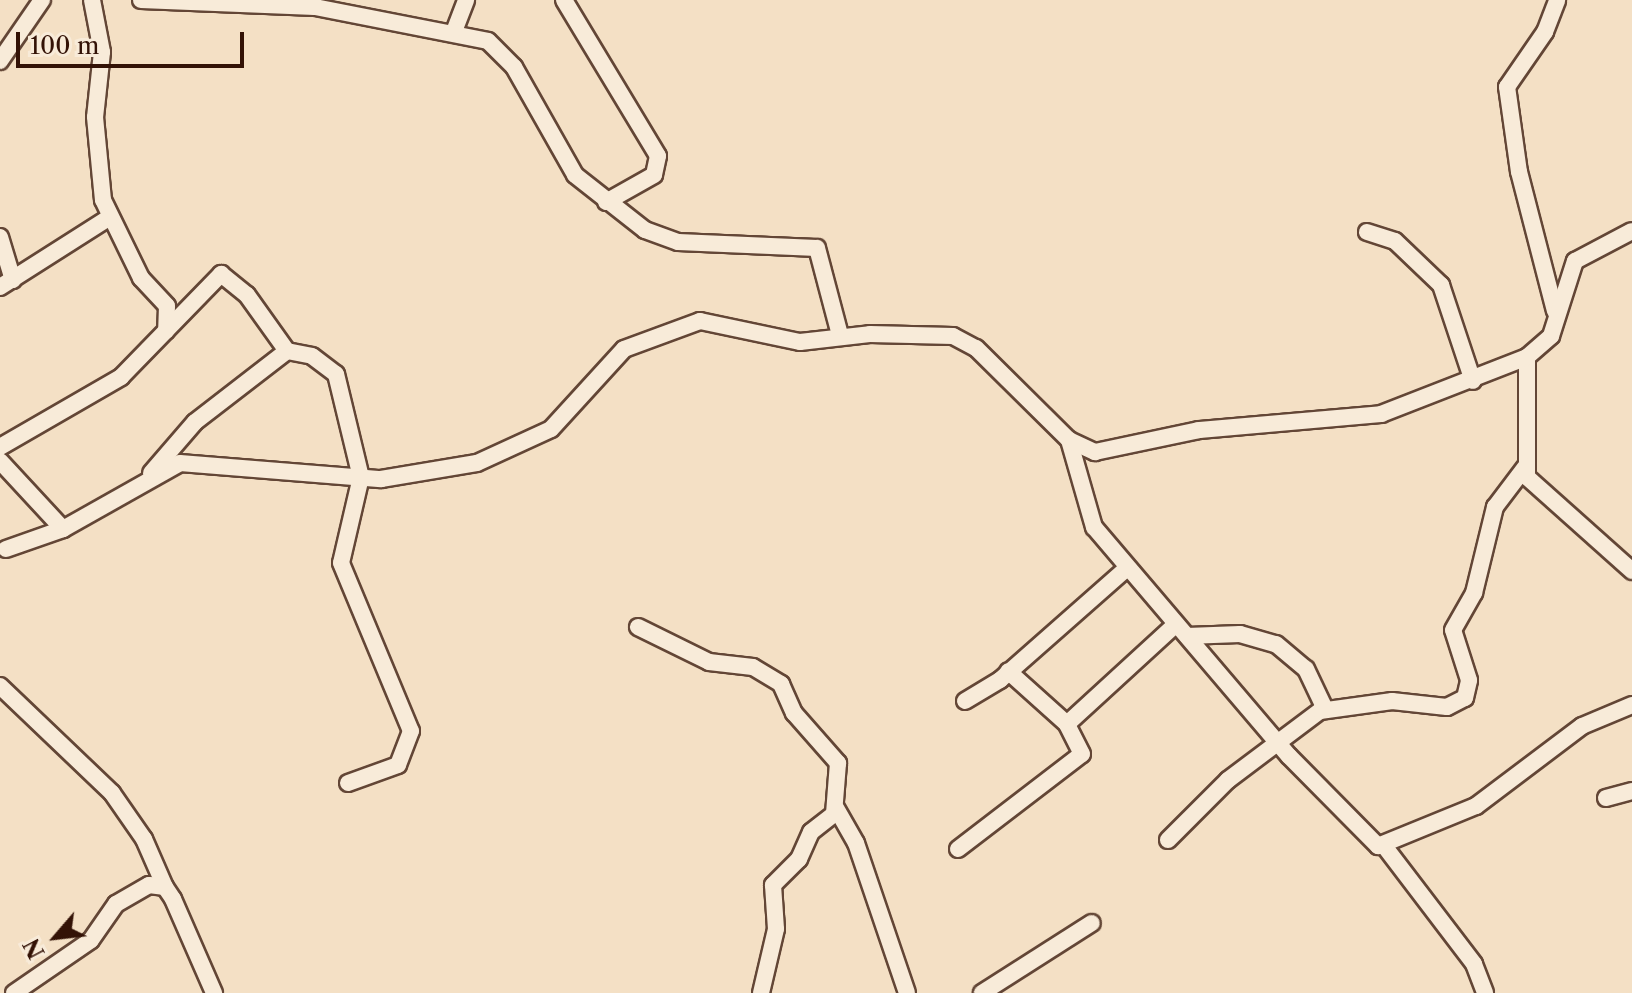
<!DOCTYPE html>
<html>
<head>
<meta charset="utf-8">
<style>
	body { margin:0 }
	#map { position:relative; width:1632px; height:993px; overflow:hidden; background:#f4e0c5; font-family:"Libre Caslon Text",serif }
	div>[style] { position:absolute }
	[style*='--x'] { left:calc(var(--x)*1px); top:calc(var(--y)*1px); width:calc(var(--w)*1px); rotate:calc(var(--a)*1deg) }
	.roads { filter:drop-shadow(2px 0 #634636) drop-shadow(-2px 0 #634636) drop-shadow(0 2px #634636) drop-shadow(0 -2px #634636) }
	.minor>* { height:16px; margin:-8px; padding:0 8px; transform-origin:8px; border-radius:8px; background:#f8ebd9 }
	span { translate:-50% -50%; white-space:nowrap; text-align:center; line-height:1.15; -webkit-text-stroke:7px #f8ebd9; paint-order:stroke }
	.north { position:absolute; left:16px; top:897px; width:80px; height:80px; -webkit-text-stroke:6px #f8ebd9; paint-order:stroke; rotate:242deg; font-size:22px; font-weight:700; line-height:32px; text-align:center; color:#331206 }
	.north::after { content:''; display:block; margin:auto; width:28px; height:36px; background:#331206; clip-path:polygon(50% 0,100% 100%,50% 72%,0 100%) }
	.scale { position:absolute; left:16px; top:32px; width:228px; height:36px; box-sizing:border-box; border:4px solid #331206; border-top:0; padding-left:10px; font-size:24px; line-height:28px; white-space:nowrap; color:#331206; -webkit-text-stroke:6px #f8ebd9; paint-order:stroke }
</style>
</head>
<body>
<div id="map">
	<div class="roads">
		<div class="minor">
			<i style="--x:92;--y:0;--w:53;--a:79.1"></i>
			<i style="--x:102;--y:52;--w:65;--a:96.1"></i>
			<i style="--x:95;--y:117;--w:83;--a:84.5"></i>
			<i style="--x:103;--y:200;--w:87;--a:64"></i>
			<i style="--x:141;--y:278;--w:38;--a:47"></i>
			<i style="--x:167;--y:306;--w:25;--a:92"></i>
			<i style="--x:141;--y:0;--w:174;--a:2.3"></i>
			<i style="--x:315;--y:7;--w:176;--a:11.1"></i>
			<i style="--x:488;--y:41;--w:37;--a:45"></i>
			<i style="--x:514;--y:67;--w:124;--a:60.5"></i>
			<i style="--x:575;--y:175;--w:89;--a:38.2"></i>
			<i style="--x:645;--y:230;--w:35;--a:20"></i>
			<i style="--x:678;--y:242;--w:139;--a:2.5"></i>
			<i style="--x:817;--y:248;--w:90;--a:75.2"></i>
			<i style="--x:564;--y:0;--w:182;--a:58.9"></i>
			<i style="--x:658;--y:156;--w:19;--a:102"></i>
			<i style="--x:654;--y:175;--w:55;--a:150.6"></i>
			<i style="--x:455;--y:29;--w:31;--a:-69"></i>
			<i style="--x:0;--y:61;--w:74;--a:-55.5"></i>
			<i style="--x:1367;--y:232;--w:29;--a:18"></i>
			<i style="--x:1395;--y:241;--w:64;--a:43.7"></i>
			<i style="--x:1441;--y:285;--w:101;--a:71.6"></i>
			<i style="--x:0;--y:237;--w:45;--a:73.2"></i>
			<i style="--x:0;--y:287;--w:130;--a:-32.5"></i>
			<i style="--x:1555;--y:311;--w:144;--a:-104.5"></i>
			<i style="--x:1519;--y:172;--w:86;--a:-98"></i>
			<i style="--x:1507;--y:87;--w:67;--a:-55.4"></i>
			<i style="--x:1545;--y:32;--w:34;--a:-69"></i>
			<i style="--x:1527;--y:357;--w:120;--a:90"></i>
			<i style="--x:1527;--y:477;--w:141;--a:41.8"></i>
			<i style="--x:1069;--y:440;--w:91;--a:74"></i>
			<i style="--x:1094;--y:527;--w:301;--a:49.6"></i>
			<i style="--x:1289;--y:756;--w:127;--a:45.3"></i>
			<i style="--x:1378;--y:846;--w:106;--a:-22.2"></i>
			<i style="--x:1476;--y:806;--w:133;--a:-37"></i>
			<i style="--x:1582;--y:726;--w:54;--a:-22.8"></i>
			<i style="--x:0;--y:447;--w:140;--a:-30"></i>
			<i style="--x:121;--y:377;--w:144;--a:-45.8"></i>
			<i style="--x:221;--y:274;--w:33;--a:39"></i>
			<i style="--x:247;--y:295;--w:69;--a:54.5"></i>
			<i style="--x:0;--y:461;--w:93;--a:47.2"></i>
			<i style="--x:151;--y:473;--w:67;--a:-49.2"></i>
			<i style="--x:195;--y:422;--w:116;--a:-37.7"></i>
			<i style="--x:287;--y:351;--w:25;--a:11"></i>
			<i style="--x:312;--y:356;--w:30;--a:37"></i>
			<i style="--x:336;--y:374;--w:106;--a:76.4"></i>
			<i style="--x:361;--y:477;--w:88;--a:103.1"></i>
			<i style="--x:341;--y:563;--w:182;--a:67.4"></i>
			<i style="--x:411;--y:731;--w:36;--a:111"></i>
			<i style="--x:398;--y:765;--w:53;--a:160.2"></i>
			<i style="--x:6;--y:549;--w:60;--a:-19.3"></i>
			<i style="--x:63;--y:529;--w:134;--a:-29.4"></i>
			<i style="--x:180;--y:463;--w:202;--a:4.6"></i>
			<i style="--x:381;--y:479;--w:97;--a:-9.5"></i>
			<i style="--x:477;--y:463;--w:81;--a:-24.7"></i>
			<i style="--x:551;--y:429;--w:108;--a:-47.6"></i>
			<i style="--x:624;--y:349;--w:81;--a:-20.2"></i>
			<i style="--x:700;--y:321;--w:102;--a:11.9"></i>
			<i style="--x:800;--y:342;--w:70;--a:-6.5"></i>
			<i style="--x:870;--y:334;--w:83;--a:1.4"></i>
			<i style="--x:953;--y:336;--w:26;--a:28"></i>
			<i style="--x:976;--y:348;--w:131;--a:44.7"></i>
			<i style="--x:1069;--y:440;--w:29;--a:25"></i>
			<i style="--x:1095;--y:452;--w:106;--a:-11.9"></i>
			<i style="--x:1199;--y:430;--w:183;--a:-5"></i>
			<i style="--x:1381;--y:414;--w:157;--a:-21.3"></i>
			<i style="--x:1527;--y:357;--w:32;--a:-41"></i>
			<i style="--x:1551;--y:336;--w:79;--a:-72.3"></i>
			<i style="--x:1575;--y:261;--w:64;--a:-27.8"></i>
			<i style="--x:638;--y:627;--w:79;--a:26.2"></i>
			<i style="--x:709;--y:662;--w:44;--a:6.5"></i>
			<i style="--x:753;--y:667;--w:33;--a:31"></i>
			<i style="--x:781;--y:684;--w:32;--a:66"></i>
			<i style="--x:794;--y:713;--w:67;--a:48.7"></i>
			<i style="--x:838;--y:763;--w:51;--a:94.5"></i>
			<i style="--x:834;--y:814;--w:29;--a:142"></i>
			<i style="--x:811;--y:832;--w:30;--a:114"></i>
			<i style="--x:799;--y:859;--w:37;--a:135"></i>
			<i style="--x:773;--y:885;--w:44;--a:86.1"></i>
			<i style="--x:776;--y:929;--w:66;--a:103.2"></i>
			<i style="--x:1187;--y:636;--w:53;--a:-2.2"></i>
			<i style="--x:1240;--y:634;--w:37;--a:16"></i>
			<i style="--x:1276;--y:644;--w:39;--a:40"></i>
			<i style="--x:1306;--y:669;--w:44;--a:64.6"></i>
			<i style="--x:0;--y:686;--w:155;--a:43.7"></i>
			<i style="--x:112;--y:793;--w:56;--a:55.2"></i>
			<i style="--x:144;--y:839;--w:52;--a:66.4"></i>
			<i style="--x:965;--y:701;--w:41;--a:-31"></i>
			<i style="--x:1000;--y:680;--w:169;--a:-41.4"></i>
			<i style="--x:1067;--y:724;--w:148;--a:-42.5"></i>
			<i style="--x:1606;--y:798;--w:27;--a:-15"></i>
			<i style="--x:836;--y:808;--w:40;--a:60.3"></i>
			<i style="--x:856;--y:843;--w:158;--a:71.2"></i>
			<i style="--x:1168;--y:840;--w:85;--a:-45"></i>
			<i style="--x:1228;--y:780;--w:115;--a:-36.9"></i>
			<i style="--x:1320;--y:711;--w:73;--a:-7.9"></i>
			<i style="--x:1392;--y:701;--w:55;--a:6.2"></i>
			<i style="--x:1447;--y:707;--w:20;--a:-27"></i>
			<i style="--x:1465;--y:698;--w:18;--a:-77"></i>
			<i style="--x:1469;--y:680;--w:52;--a:-107.7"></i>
			<i style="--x:1453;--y:630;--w:43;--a:-60.4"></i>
			<i style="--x:1474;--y:593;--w:89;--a:-76.3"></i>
			<i style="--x:1495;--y:507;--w:51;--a:-52.9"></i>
			<i style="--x:1385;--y:847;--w:147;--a:52.7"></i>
			<i style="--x:1474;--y:964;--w:31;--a:69"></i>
			<i style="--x:958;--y:849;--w:156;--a:-37.5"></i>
			<i style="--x:1082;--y:754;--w:34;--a:-117"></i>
			<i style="--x:1067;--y:724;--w:79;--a:-138.1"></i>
			<i style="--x:14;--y:993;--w:93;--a:-34.5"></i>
			<i style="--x:91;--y:940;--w:44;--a:-55.2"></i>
			<i style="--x:116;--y:904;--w:38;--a:-30"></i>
			<i style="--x:149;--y:885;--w:16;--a:7"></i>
			<i style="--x:165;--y:887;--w:14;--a:56"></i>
			<i style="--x:173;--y:899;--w:103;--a:66.4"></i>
			<i style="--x:982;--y:993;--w:130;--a:-32.5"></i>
		</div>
	</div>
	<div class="north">N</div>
	<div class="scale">100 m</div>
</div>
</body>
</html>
